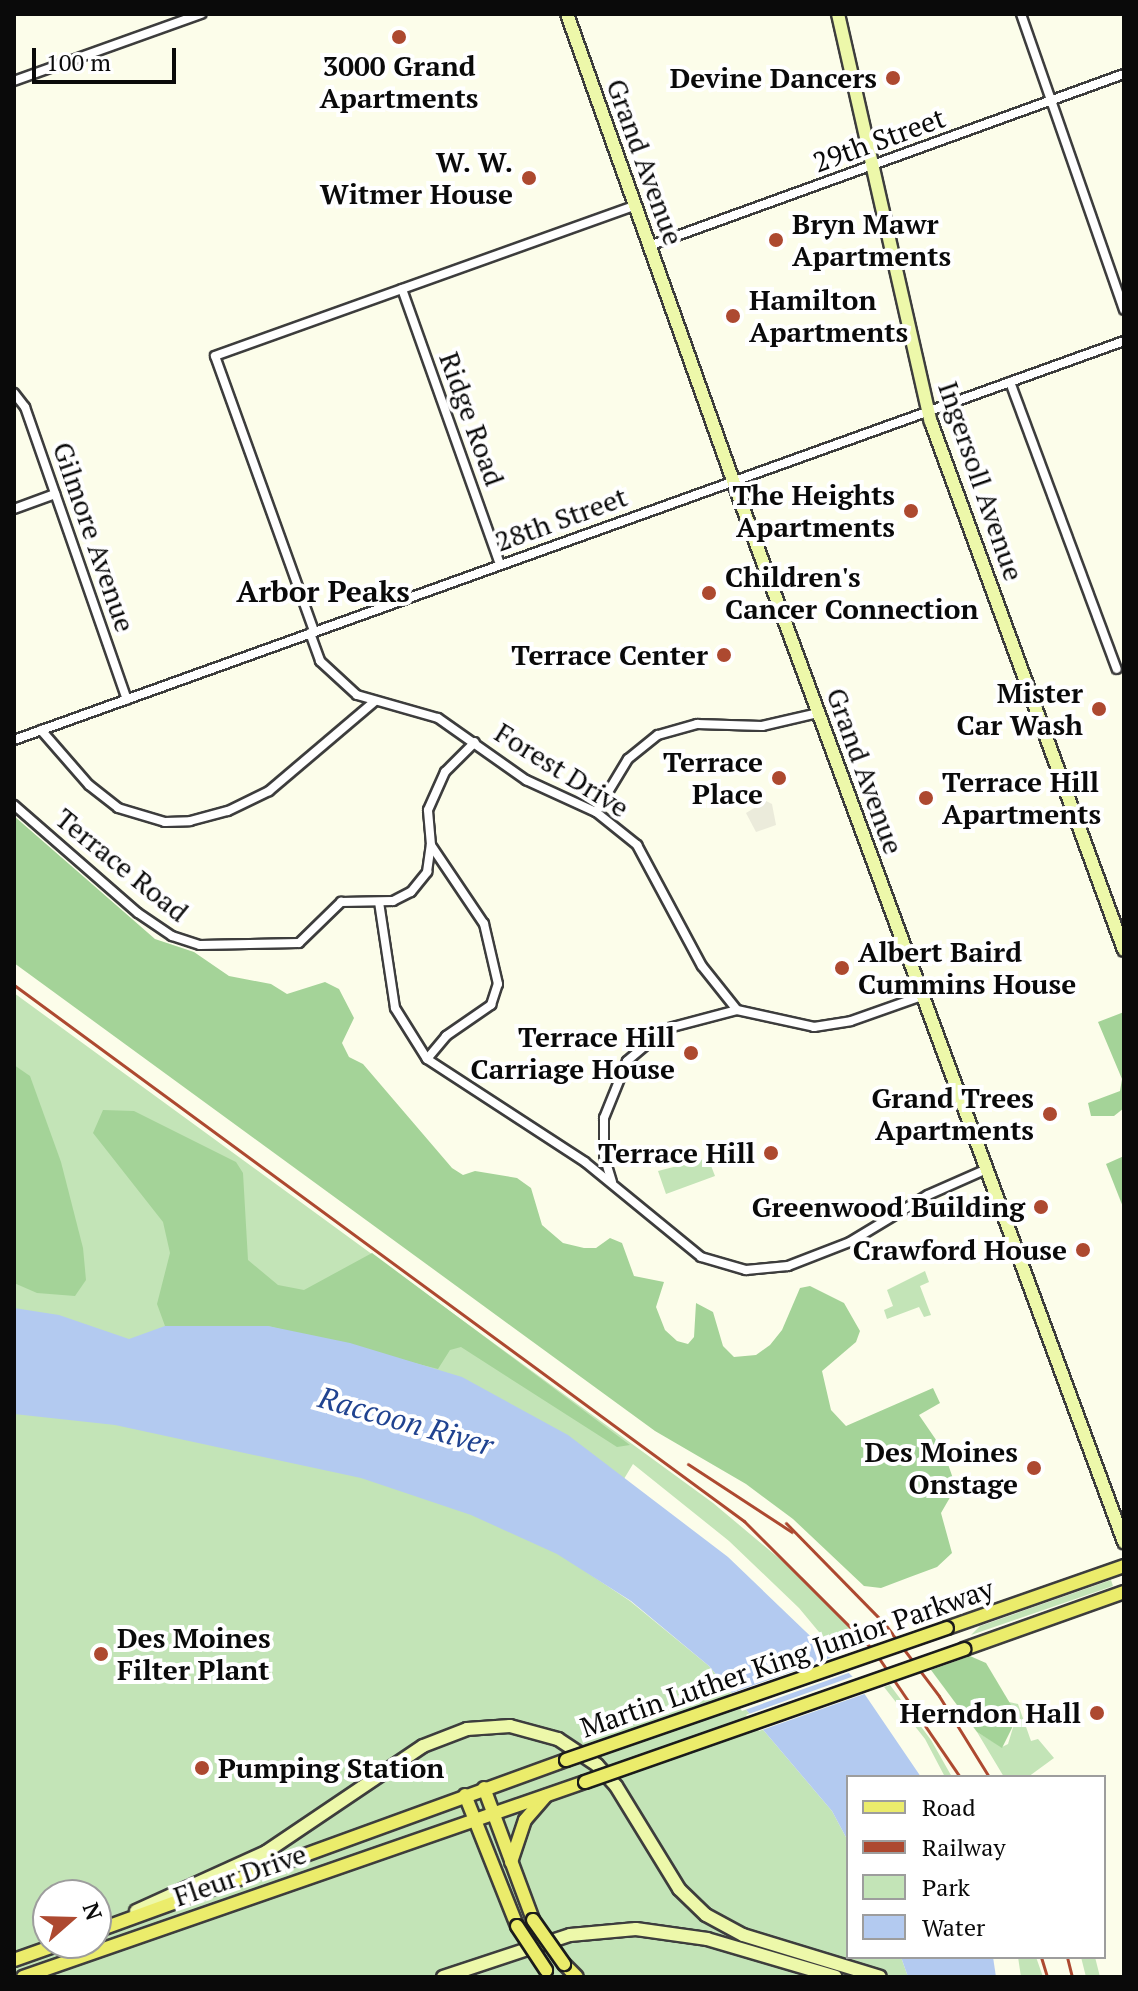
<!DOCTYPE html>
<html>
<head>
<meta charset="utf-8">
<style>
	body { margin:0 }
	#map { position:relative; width:1138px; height:1991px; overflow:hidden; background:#fcfdea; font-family:"PT Serif",serif }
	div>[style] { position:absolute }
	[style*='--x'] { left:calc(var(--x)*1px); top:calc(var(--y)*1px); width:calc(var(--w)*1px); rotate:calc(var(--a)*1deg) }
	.green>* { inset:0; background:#c3e4b7 }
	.forest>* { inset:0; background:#a4d398 }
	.plaza>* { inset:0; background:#ebebdb }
	.water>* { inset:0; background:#b3caf0 }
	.pier>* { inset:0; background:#fcfdea }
	.roads { filter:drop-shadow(2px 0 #3d3d3d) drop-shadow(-2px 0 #3d3d3d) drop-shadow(0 2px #3d3d3d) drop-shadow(0 -2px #3d3d3d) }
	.street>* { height:8px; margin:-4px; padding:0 4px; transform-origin:4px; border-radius:4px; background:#fff }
	.secondary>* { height:12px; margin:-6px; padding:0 6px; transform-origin:6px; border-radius:6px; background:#edf8aa }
	.primary>* { height:12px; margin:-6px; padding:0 6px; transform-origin:6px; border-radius:6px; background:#ebec6b }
	.rail>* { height:3px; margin:-1.5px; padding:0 1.5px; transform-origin:1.5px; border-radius:1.5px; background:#ad4930 }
	.bridges { filter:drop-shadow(2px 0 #1b1b1b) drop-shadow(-2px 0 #1b1b1b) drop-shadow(0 2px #1b1b1b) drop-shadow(0 -2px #1b1b1b) }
	.primary-bridge>* { height:12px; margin:-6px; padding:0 6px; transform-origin:6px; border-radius:6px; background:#ebec6b }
	.dots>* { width:22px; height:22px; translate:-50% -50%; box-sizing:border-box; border:4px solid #fff; border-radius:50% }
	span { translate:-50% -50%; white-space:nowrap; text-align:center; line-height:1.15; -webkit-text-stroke:8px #fff; paint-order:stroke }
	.poi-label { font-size:28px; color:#0a0a0a; font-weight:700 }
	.right { translate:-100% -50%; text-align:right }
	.left { translate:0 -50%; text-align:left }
	.street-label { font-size:28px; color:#0a0a0a }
	.neighbourhood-label { font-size:30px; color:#0a0a0a; font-weight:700 }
	.water-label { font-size:30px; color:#204390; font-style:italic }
	.frame { position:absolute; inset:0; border:16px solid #0a0a0a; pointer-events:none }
	.legend { position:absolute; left:846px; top:1775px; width:260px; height:184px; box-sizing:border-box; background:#fff; border:2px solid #9d9d9d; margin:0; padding:10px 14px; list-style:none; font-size:24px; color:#0a0a0a }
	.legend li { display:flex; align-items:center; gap:16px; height:40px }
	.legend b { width:40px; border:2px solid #9d9d9d }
	.north { position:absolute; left:32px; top:1879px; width:80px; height:80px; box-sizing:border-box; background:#fff; border:2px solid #9d9d9d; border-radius:50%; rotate:70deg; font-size:22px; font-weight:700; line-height:32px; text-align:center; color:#0a0a0a }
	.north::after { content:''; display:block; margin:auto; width:28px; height:36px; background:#ad4930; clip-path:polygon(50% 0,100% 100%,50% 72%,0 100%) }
	.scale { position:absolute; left:32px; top:48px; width:144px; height:36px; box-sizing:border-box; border:4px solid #0a0a0a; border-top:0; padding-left:10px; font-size:24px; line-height:28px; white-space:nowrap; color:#0a0a0a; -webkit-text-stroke:6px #fff; paint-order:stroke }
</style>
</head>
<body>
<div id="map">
	<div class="green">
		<i style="clip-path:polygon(evenodd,14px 993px,713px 1503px,805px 1580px,865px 1645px,844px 1653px,834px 1650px,799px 1608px,729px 1541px,633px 1464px,573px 1563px,630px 1601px,709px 1666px,832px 1811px,848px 1841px,848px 1957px,901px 1957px,908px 1977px,14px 1977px,14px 993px,48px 1895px,96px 1895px,96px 1943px,48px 1943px,48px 1895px)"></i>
		<i style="clip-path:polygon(708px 1158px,715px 1176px,666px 1194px,658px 1171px)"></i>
		<i style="clip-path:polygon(925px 1271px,929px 1282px,920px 1286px,931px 1315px,924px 1317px,919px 1307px,887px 1319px,884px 1310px,893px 1306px,887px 1290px)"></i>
		<i style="clip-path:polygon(1111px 1580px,1113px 1586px,971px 1635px,980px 1626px)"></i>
		<i style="clip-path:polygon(890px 1685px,931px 1740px,952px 1777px,945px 1777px,925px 1739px,884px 1687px)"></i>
		<i style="clip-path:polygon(1009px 1702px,1018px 1704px,1031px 1741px,1038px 1739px,1054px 1758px,1028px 1777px,1004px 1777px,977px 1732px,1002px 1747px,1008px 1744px,1015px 1721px)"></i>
		<i style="clip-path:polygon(1018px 1957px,1036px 1957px,1043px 1977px,1021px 1977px)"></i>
		<i style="clip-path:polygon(1081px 1957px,1095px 1957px,1100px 1977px,1086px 1977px)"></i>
	</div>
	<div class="forest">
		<i style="clip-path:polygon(14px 816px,155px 939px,194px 952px,229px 976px,271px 984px,287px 994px,325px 982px,339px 989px,354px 1018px,342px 1043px,349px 1057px,363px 1064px,452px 1168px,463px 1175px,475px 1171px,517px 1178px,531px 1188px,542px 1225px,563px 1243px,584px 1248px,596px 1248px,610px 1238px,622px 1243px,634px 1276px,664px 1282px,656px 1307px,665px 1330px,677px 1341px,688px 1344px,694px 1337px,696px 1303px,713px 1312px,723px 1346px,734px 1357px,756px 1355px,770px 1345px,782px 1330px,800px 1288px,810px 1286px,844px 1303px,860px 1331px,856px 1342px,822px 1371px,831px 1410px,846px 1426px,933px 1388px,940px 1403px,919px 1415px,943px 1450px,956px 1487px,941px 1513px,952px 1553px,937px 1567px,910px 1577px,881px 1588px,864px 1586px,793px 1519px,746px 1484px,655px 1431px,14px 963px)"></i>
		<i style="clip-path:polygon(1124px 1012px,1124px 1108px,1114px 1116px,1091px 1116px,1088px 1103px,1120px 1091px,1122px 1079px,1098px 1022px)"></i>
		<i style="clip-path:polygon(14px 1065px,30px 1076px,61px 1162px,83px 1248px,86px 1280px,75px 1296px,37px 1293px,14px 1283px)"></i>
		<i style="clip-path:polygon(103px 1110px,134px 1111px,236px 1162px,243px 1173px,248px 1260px,278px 1285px,304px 1290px,372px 1253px,630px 1445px,617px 1447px,461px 1347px,450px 1350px,438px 1369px,268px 1326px,165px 1326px,157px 1304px,170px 1253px,163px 1222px,93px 1133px)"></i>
		<i style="clip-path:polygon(1124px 1156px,1124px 1206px,1123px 1207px,1106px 1164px)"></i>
		<i style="clip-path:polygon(970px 1656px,986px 1663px,1014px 1710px,1015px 1722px,1002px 1748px,977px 1732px,931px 1670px)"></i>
	</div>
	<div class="plaza">
		<i style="clip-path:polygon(766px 801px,772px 804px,776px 825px,756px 832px,746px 813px)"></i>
	</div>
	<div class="water">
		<i style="clip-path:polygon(14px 1308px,59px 1315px,129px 1339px,165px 1326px,268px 1326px,350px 1343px,462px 1377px,568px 1435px,728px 1557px,853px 1677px,921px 1777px,848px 1777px,848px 1841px,832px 1811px,709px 1666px,631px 1601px,557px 1554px,471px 1515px,361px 1478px,115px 1425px,14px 1414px)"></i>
		<i style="clip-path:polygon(901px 1957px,993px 1957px,996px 1977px,908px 1977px)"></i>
	</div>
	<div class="pier">
		<i style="clip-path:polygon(836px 1656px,854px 1671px,742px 1711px,729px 1694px)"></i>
		<i style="clip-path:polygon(857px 1675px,870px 1692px,759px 1731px,746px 1715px)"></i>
	</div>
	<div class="roads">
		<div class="street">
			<i style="--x:1021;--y:14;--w:313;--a:70.8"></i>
			<i style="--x:14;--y:81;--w:199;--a:-19.7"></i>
			<i style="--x:649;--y:246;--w:505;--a:-19.91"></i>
			<i style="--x:402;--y:289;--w:292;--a:70.4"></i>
			<i style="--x:1010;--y:382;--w:306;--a:69.6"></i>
			<i style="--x:14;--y:393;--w:18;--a:52"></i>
			<i style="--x:25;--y:407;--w:310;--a:70.8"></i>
			<i style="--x:14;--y:509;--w:44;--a:-20.1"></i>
			<i style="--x:314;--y:631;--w:292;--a:-109.8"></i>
			<i style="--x:215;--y:356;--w:446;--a:-19.7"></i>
			<i style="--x:310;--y:633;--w:30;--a:70"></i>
			<i style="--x:320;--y:661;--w:50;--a:42.6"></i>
			<i style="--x:357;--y:695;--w:84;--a:15.9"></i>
			<i style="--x:438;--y:718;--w:108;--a:35.2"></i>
			<i style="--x:526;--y:780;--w:77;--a:24.6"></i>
			<i style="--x:596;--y:812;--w:53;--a:38.8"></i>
			<i style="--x:637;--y:845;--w:137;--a:61.8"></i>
			<i style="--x:702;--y:966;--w:56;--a:51.5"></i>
			<i style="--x:737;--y:1010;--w:79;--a:12.4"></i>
			<i style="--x:814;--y:1027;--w:37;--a:-9"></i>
			<i style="--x:851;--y:1021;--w:75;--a:-19.4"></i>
			<i style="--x:41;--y:730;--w:73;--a:48.9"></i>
			<i style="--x:89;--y:785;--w:37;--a:38"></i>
			<i style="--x:118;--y:808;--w:49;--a:16.6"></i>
			<i style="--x:165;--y:822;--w:25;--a:-2"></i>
			<i style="--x:190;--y:821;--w:39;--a:-15"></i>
			<i style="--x:228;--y:811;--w:46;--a:-26"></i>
			<i style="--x:269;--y:791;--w:138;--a:-40.3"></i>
			<i style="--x:14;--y:740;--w:1180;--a:-19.77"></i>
			<i style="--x:14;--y:805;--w:164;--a:41.1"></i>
			<i style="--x:138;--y:913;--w:41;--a:34.1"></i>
			<i style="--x:172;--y:936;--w:29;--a:18"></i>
			<i style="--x:200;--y:945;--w:99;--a:-1.2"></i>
			<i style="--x:299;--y:943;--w:59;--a:-44.3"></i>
			<i style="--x:341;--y:902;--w:52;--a:-1.1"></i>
			<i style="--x:393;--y:901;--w:20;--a:-27"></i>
			<i style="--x:411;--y:892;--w:26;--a:-51"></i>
			<i style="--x:427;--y:872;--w:27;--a:-82"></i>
			<i style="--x:596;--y:812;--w:62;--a:-58.9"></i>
			<i style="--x:628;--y:759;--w:38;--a:-39"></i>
			<i style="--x:658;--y:735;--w:41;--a:-15.8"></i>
			<i style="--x:697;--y:724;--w:65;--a:1.8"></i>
			<i style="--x:762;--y:726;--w:57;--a:-13.1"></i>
			<i style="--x:379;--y:902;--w:107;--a:81.4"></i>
			<i style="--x:395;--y:1008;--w:60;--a:57.9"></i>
			<i style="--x:427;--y:1059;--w:189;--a:33.1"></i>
			<i style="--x:585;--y:1162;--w:150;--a:39.3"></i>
			<i style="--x:701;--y:1257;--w:47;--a:16.1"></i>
			<i style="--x:746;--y:1270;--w:42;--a:-5.4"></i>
			<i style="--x:788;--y:1266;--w:66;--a:-21.2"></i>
			<i style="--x:850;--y:1242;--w:91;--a:-31.1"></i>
			<i style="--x:928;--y:1195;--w:64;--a:-23.8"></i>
			<i style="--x:427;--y:1059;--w:30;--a:-50"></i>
			<i style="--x:446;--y:1036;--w:55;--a:-34.6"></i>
			<i style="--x:491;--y:1005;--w:22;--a:-72"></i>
			<i style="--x:498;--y:984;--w:62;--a:-103.1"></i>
			<i style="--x:484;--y:924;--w:95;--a:-123.9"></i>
			<i style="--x:431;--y:845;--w:35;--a:-95"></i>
			<i style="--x:428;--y:810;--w:42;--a:-65.9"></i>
			<i style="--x:445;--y:772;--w:42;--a:-45"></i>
			<i style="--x:612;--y:1182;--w:27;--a:-107"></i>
			<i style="--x:604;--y:1156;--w:38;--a:-90"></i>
			<i style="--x:604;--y:1118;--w:61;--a:-68"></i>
			<i style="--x:627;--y:1061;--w:50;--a:-40.1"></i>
			<i style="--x:665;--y:1029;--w:74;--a:-14.8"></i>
		</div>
		<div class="secondary">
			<i style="--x:567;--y:14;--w:516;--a:70.41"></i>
			<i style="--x:740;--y:500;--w:1111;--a:69.77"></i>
			<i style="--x:838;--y:14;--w:418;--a:77.2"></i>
			<i style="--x:931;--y:422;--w:562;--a:69.92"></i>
			<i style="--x:136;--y:1911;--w:143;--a:-24.4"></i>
			<i style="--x:266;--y:1852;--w:189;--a:-34"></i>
			<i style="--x:423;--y:1746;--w:47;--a:-21.1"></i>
			<i style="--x:467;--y:1729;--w:43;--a:-4"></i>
			<i style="--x:510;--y:1726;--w:50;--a:15.2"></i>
			<i style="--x:558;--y:1739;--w:47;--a:33.7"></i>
			<i style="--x:597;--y:1765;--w:28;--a:48"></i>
			<i style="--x:616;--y:1786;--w:121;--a:58.5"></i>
			<i style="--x:679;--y:1889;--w:37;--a:44"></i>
			<i style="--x:706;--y:1915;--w:42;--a:28.4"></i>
			<i style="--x:743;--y:1935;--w:143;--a:17"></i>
			<i style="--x:443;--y:1977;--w:134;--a:-18.3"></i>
			<i style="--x:570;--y:1935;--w:66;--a:-5.2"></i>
			<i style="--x:636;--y:1929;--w:72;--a:8"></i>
			<i style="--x:707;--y:1939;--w:134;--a:16.4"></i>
		</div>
		<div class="primary">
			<i style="--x:947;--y:1628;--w:188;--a:-19.3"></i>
			<i style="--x:964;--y:1649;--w:170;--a:-19.6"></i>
			<i style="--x:484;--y:1788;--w:141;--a:69.6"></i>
			<i style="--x:465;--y:1795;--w:141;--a:68.3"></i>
			<i style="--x:511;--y:1862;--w:44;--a:-71.6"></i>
			<i style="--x:525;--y:1820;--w:32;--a:-49"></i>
			<i style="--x:96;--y:1931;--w:500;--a:-19.99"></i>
			<i style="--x:14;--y:1960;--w:51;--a:-19.5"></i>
			<i style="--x:564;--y:1964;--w:18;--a:45"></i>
			<i style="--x:23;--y:1977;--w:595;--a:-19.14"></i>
		</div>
	</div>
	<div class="rail">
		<i style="--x:14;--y:985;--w:906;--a:36.29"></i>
		<i style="--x:744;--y:1521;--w:184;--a:45"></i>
		<i style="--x:874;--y:1651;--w:153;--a:55.7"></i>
		<i style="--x:688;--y:1464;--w:124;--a:33.2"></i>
		<i style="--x:786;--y:1523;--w:140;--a:45.6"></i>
		<i style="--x:884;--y:1623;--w:91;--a:53"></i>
		<i style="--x:939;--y:1696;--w:95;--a:58.3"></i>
		<i style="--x:1041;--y:1957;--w:21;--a:73"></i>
		<i style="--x:1067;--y:1957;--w:21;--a:76"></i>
	</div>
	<div class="bridges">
		<div class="primary-bridge">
			<i style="--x:566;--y:1760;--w:403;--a:-19.1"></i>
			<i style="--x:585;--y:1782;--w:402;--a:-19.3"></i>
			<i style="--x:533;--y:1920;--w:54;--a:54.8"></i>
			<i style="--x:517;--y:1926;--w:53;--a:56.6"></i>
		</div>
	</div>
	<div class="dots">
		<i style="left:399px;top:37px;background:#ad4930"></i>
		<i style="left:893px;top:78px;background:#ad4930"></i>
		<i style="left:529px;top:178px;background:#ad4930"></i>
		<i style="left:776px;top:240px;background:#ad4930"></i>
		<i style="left:733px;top:316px;background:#ad4930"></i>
		<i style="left:911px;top:511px;background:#ad4930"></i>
		<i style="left:709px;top:593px;background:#ad4930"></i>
		<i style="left:724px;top:655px;background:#ad4930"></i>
		<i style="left:1099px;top:709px;background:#ad4930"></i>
		<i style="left:779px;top:778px;background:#ad4930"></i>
		<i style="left:926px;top:798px;background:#ad4930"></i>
		<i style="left:842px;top:968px;background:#ad4930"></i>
		<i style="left:691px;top:1053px;background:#ad4930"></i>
		<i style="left:1050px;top:1114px;background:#ad4930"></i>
		<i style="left:771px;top:1153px;background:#ad4930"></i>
		<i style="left:1041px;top:1207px;background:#ad4930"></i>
		<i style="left:1083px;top:1250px;background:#ad4930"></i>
		<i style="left:1034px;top:1468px;background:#ad4930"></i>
		<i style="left:101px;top:1654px;background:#ad4930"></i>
		<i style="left:1097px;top:1713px;background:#ad4930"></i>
		<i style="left:202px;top:1768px;background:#ad4930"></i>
	</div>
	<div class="poi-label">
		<span style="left:399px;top:82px">3000 Grand<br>Apartments</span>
		<span class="right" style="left:877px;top:78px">Devine Dancers</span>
		<span class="right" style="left:513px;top:178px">W. W.<br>Witmer House</span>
		<span class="left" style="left:792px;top:240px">Bryn Mawr<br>Apartments</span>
		<span class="left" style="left:749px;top:316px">Hamilton<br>Apartments</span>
		<span class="right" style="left:895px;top:511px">The Heights<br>Apartments</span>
		<span class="left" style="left:725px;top:593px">Children's<br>Cancer Connection</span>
		<span class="right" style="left:708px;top:655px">Terrace Center</span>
		<span class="right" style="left:1083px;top:709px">Mister<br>Car Wash</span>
		<span class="right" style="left:763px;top:778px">Terrace<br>Place</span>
		<span class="left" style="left:942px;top:798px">Terrace Hill<br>Apartments</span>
		<span class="left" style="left:858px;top:968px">Albert Baird<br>Cummins House</span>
		<span class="right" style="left:675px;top:1053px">Terrace Hill<br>Carriage House</span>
		<span class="right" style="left:1034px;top:1114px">Grand Trees<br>Apartments</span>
		<span class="right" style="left:755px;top:1153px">Terrace Hill</span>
		<span class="right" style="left:1025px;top:1207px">Greenwood Building</span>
		<span class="right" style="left:1067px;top:1250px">Crawford House</span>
		<span class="right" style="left:1018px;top:1468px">Des Moines<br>Onstage</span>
		<span class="left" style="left:117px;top:1654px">Des Moines<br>Filter Plant</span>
		<span class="right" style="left:1081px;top:1713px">Herndon Hall</span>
		<span class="left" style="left:218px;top:1768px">Pumping Station</span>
	</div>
	<div class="street-label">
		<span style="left:879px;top:140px;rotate:-20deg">29th Street</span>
		<span style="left:645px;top:162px;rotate:70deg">Grand Avenue</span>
		<span style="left:472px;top:419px;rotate:70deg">Ridge Road</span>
		<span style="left:981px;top:481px;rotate:71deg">Ingersoll Avenue</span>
		<span style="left:561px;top:519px;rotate:-20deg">28th Street</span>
		<span style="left:94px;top:537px;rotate:71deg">Gilmore Avenue</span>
		<span style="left:562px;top:770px;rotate:32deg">Forest Drive</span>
		<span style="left:865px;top:771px;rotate:70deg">Grand Avenue</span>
		<span style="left:122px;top:865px;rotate:39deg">Terrace Road</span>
		<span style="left:787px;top:1658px;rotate:-19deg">Martin Luther King Junior Parkway</span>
		<span style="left:240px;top:1875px;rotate:-19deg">Fleur Drive</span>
	</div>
	<div class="neighbourhood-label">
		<span style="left:323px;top:591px">Arbor Peaks</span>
	</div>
	<div class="water-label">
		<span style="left:406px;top:1421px;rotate:16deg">Raccoon River</span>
	</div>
	<div class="frame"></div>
	<ul class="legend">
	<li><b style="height:10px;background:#ebec6b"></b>Road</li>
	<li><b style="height:10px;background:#ad4930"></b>Railway</li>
	<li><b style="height:22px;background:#c3e4b7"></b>Park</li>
	<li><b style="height:22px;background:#b3caf0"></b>Water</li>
	</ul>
	<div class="north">N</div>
	<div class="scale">100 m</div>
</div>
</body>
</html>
